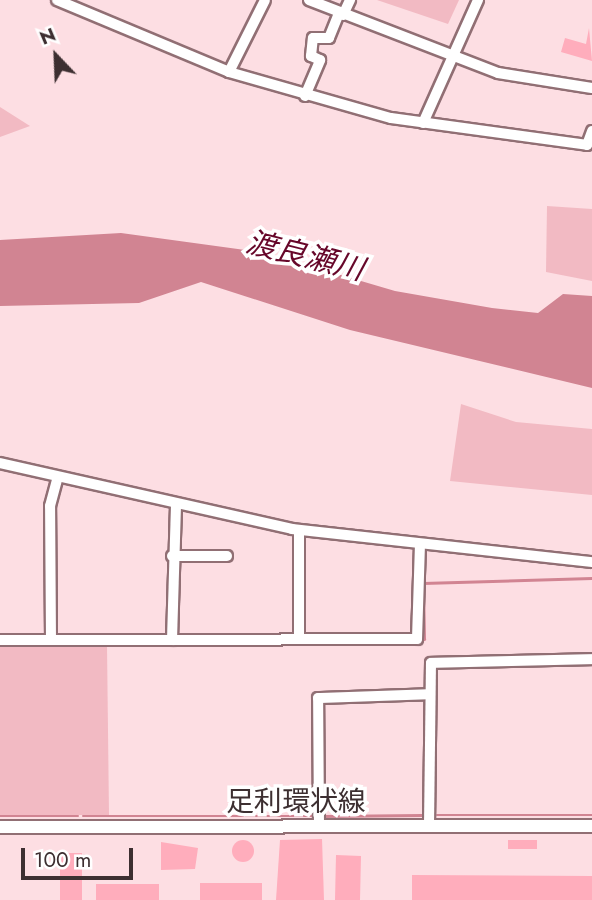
<!DOCTYPE html>
<html>
<head>
<meta charset="utf-8">
<style>
	body { margin:0 }
	#map { position:relative; width:592px; height:900px; overflow:hidden; background:#fddee3; font-family:Jost,"Noto Sans JP",sans-serif }
	div>[style] { position:absolute }
	[style*='--x'] { left:calc(var(--x)*1px); top:calc(var(--y)*1px); width:calc(var(--w)*1px); rotate:calc(var(--a)*1deg) }
	.green>* { inset:0; background:#f2bac3 }
	.water>* { inset:0; background:#d18492 }
	.stream>* { height:2.5px; margin:-1.25px; padding:0 1.25px; transform-origin:1.25px; border-radius:1.25px; background:#d18492 }
	.building>* { inset:0; background:#ffadbc }
	.round { border-radius:50% }
	.roads { filter:drop-shadow(2px 0 #916f74) drop-shadow(-2px 0 #916f74) drop-shadow(0 2px #916f74) drop-shadow(0 -2px #916f74) }
	.minor>* { height:10px; margin:-5px; padding:0 5px; transform-origin:5px; border-radius:5px; background:#fff }
	.major>* { height:12px; margin:-6px; padding:0 6px; transform-origin:6px; border-radius:6px; background:#fff }
	span { translate:-50% -50%; white-space:nowrap; text-align:center; line-height:1.15; -webkit-text-stroke:7px #fff; paint-order:stroke }
	.street-label { font-size:28px; color:#3d2f31 }
	.water-label { font-size:30px; color:#67072a; font-style:italic }
	.north { position:absolute; left:21px; top:21px; width:70px; height:70px; -webkit-text-stroke:5px #fff; paint-order:stroke; rotate:337deg; font-size:19px; font-weight:700; line-height:28px; text-align:center; color:#3d2f31 }
	.north::after { content:''; display:block; margin:auto; width:24px; height:32px; background:#3d2f31; clip-path:polygon(50% 0,100% 100%,50% 72%,0 100%) }
	.scale { position:absolute; left:21px; top:848px; width:112px; height:32px; box-sizing:border-box; border:4px solid #3d2f31; border-top:0; padding-left:9px; font-size:21px; line-height:24px; white-space:nowrap; color:#3d2f31; -webkit-text-stroke:5px #fff; paint-order:stroke }
</style>
</head>
<body>
<div id="map">
	<div class="green">
		<i style="clip-path:polygon(377px 0,459px 0,448px 24px)"></i>
		<i style="clip-path:polygon(0 107px,30px 126px,0 137px)"></i>
		<i style="clip-path:polygon(547px 206px,592px 209px,592px 281px,546px 272px)"></i>
		<i style="clip-path:polygon(461px 404px,516px 422px,592px 429px,592px 495px,450px 481px)"></i>
		<i style="clip-path:polygon(0 645px,107px 646px,109px 815px,0 815px)"></i>
	</div>
	<div class="water">
		<i style="clip-path:polygon(121px 233px,266px 253px,395px 291px,492px 308px,538px 313px,563px 294px,592px 296px,592px 388px,350px 330px,201px 282px,139px 303px,0 306px,0 240px)"></i>
	</div>
	<div class="stream">
		<i style="--x:423;--y:583;--w:169;--a:-1.7"></i>
		<i style="--x:416;--y:643;--w:9;--a:-27"></i>
		<i style="--x:424;--y:639;--w:50;--a:-91.1"></i>
		<i style="--x:437;--y:815;--w:155;--a:0"></i>
		<i style="--x:0;--y:816;--w:78;--a:0"></i>
		<i style="--x:83;--y:816;--w:231;--a:0"></i>
		<i style="--x:324;--y:816;--w:98;--a:-0.6"></i>
	</div>
	<div class="building">
		<i style="clip-path:polygon(589px 28px,592px 61px,561px 52px,565px 38px,586px 44px)"></i>
		<i style="clip-path:polygon(322px 839px,324px 900px,276px 900px,280px 840px)"></i>
		<i class="round" style="left:232px;top:840px;width:22px;height:22px"></i>
		<i style="clip-path:polygon(508px 840px,537px 840px,537px 849px,508px 849px)"></i>
		<i style="clip-path:polygon(161px 842px,198px 848px,195px 869px,161px 870px)"></i>
		<i style="clip-path:polygon(60px 853px,82px 853px,82px 900px,60px 900px)"></i>
		<i style="clip-path:polygon(336px 855px,361px 856px,360px 900px,335px 900px)"></i>
		<i style="clip-path:polygon(412px 875px,592px 876px,592px 900px,412px 900px)"></i>
		<i style="clip-path:polygon(200px 883px,262px 883px,262px 900px,200px 900px)"></i>
		<i style="clip-path:polygon(96px 884px,159px 884px,159px 900px,96px 900px)"></i>
	</div>
	<div class="roads">
		<div class="minor">
			<i style="--x:57;--y:0;--w:186;--a:22.7"></i>
			<i style="--x:229;--y:72;--w:168;--a:15.9"></i>
			<i style="--x:391;--y:118;--w:198;--a:7.8"></i>
			<i style="--x:587;--y:145;--w:15;--a:-70"></i>
			<i style="--x:309;--y:0;--w:203;--a:21.1"></i>
			<i style="--x:498;--y:73;--w:95;--a:9.1"></i>
			<i style="--x:343;--y:15;--w:17;--a:-65"></i>
			<i style="--x:229;--y:72;--w:80;--a:-63.4"></i>
			<i style="--x:305;--y:96;--w:39;--a:-67"></i>
			<i style="--x:320;--y:60;--w:10;--a:-156"></i>
			<i style="--x:311;--y:56;--w:18;--a:-84"></i>
			<i style="--x:313;--y:38;--w:16;--a:0"></i>
			<i style="--x:329;--y:38;--w:27;--a:-68"></i>
			<i style="--x:423;--y:123;--w:135;--a:-65.9"></i>
			<i style="--x:0;--y:463;--w:299;--a:12.7"></i>
			<i style="--x:292;--y:529;--w:302;--a:6.3"></i>
			<i style="--x:172;--y:556;--w:55;--a:0"></i>
			<i style="--x:299;--y:639;--w:109;--a:-90"></i>
			<i style="--x:0;--y:640;--w:417;--a:-0.1"></i>
			<i style="--x:417;--y:639;--w:93;--a:-88.2"></i>
			<i style="--x:51;--y:640;--w:134;--a:-90.4"></i>
			<i style="--x:50;--y:506;--w:30;--a:-75"></i>
			<i style="--x:172;--y:640;--w:135;--a:-88.3"></i>
			<i style="--x:319;--y:826;--w:128;--a:-90.4"></i>
			<i style="--x:318;--y:698;--w:112;--a:-2"></i>
			<i style="--x:429;--y:826;--w:163;--a:-89.3"></i>
			<i style="--x:431;--y:663;--w:161;--a:-1.4"></i>
		</div>
		<div class="major">
			<i style="--x:0;--y:827;--w:592;--a:-0.1"></i>
		</div>
	</div>
	<div class="street-label">
		<span style="left:296px;top:802px">足利環状線</span>
	</div>
	<div class="water-label">
		<span style="left:305px;top:256px;rotate:14deg">渡良瀬川</span>
	</div>
	<div class="north">N</div>
	<div class="scale">100 m</div>
</div>
</body>
</html>
